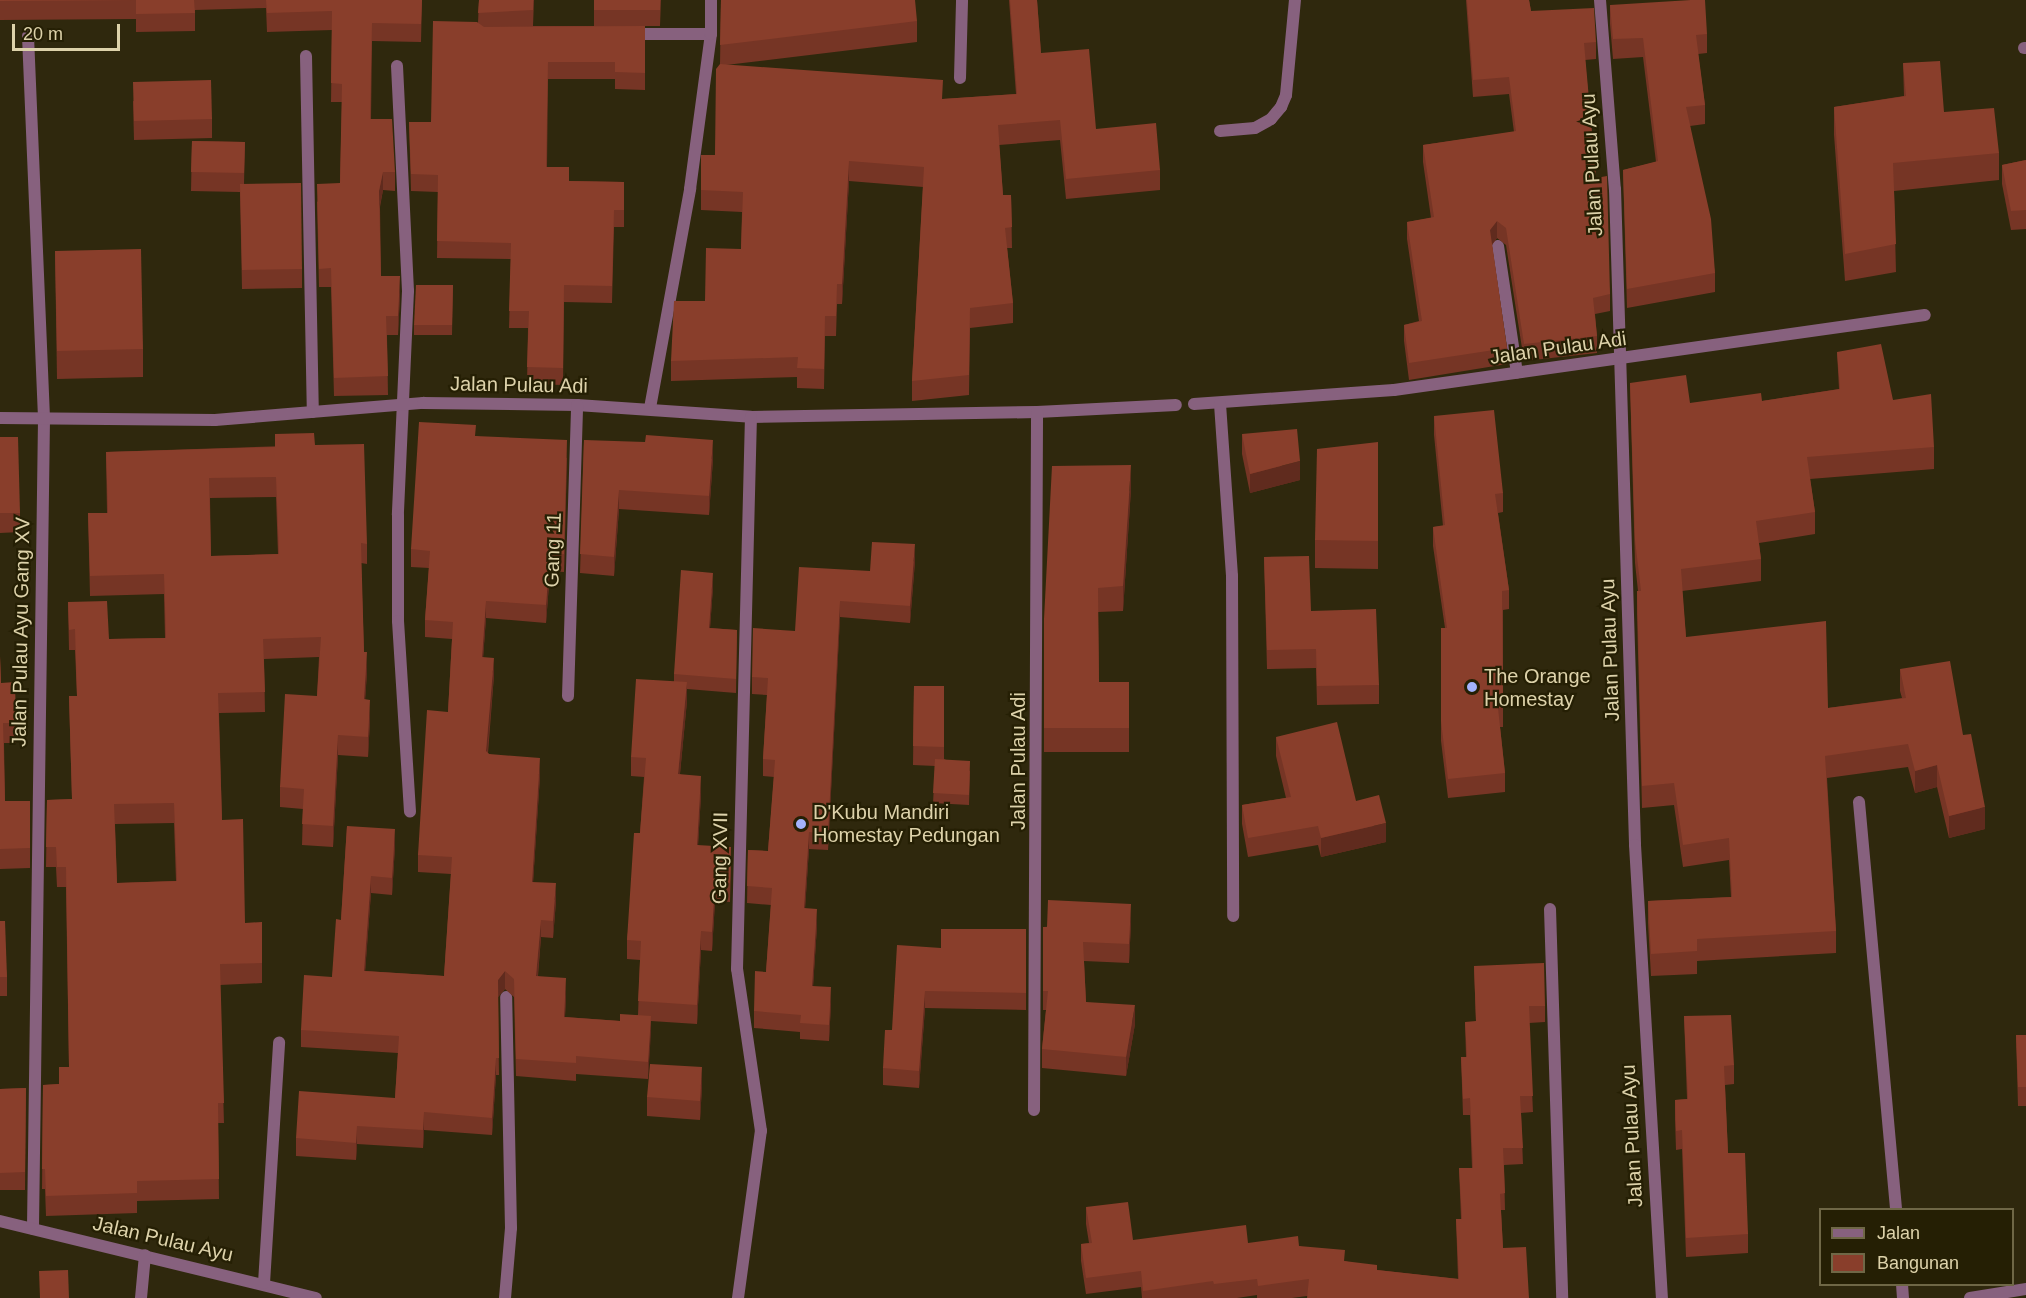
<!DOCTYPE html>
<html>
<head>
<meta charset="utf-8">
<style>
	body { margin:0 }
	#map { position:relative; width:2026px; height:1298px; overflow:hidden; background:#2f280d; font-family:Arial,sans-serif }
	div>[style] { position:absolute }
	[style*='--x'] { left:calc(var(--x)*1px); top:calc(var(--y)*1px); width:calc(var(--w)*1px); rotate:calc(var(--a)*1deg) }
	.street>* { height:12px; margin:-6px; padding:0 6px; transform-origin:6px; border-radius:6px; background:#87617e }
	.wall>* { inset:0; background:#763525 }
	.shaded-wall>* { inset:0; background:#602b1e }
	.building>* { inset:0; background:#893e2b }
	.dots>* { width:16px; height:16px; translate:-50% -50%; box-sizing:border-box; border:3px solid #251f04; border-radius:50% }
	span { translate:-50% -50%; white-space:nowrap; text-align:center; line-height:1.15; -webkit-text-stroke:4.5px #251f04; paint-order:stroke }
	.street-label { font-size:20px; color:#ddd2aa }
	.poi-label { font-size:20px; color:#ddd2aa }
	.left { translate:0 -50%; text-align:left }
	.legend { position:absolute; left:1819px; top:1208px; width:195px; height:78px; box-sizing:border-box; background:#251f04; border:2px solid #6f6746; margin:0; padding:8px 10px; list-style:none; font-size:18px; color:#ddd2aa }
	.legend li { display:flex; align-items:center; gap:12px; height:30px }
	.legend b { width:30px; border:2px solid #6f6746 }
	.scale { position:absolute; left:12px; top:24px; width:108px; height:27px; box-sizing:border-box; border:3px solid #ddd2aa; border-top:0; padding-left:8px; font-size:18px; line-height:21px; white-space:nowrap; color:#ddd2aa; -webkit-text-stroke:4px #251f04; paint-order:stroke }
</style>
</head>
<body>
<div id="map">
	<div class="street">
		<i style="--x:1600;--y:0;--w:190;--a:85.5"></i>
		<i style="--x:1615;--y:189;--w:656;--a:88.25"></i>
		<i style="--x:1635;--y:845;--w:454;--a:86.6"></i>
		<i style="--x:631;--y:34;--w:80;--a:0"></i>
		<i style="--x:28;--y:36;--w:383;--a:87.6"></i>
		<i style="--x:44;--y:419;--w:810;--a:90.78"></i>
		<i style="--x:2024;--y:48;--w:2;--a:0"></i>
		<i style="--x:306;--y:56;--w:356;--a:88.9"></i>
		<i style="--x:397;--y:66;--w:225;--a:87.2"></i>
		<i style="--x:408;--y:291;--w:224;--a:92.6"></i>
		<i style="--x:398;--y:515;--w:106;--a:90"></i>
		<i style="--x:398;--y:621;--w:191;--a:86.4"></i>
		<i style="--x:960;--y:78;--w:78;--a:-88.5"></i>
		<i style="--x:1220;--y:131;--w:35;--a:-5"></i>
		<i style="--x:1255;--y:128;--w:18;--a:-29"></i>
		<i style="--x:1271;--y:119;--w:16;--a:-50"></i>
		<i style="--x:1281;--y:107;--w:13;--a:-67"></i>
		<i style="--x:1286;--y:95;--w:95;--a:-84.6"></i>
		<i style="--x:1498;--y:246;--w:128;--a:81.5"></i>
		<i style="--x:1194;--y:404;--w:200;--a:-4"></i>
		<i style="--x:1394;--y:390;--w:536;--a:-8.04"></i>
		<i style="--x:1220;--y:404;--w:172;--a:86"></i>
		<i style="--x:1232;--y:576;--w:340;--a:89.8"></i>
		<i style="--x:650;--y:408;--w:223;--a:-79.6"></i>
		<i style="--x:690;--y:189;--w:156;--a:-82.3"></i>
		<i style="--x:711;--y:34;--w:34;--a:-90"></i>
		<i style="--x:0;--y:418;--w:215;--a:0.5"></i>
		<i style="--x:215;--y:420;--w:209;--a:-4.7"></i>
		<i style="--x:423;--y:403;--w:154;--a:0.7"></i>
		<i style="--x:577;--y:405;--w:174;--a:3.9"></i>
		<i style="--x:751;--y:417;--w:286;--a:-1"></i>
		<i style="--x:1037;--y:412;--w:139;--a:-2.9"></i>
		<i style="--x:568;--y:696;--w:291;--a:-88.2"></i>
		<i style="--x:1859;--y:802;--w:410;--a:84.8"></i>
		<i style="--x:1550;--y:909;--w:389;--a:88.2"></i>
		<i style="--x:1034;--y:1110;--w:698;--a:-89.75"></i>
		<i style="--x:0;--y:1221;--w:325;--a:13.7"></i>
		<i style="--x:264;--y:1283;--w:241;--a:-86.4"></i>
		<i style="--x:1902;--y:1284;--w:14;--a:86"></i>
		<i style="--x:141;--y:1298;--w:43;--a:-84.7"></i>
		<i style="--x:505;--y:1298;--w:70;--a:-85.1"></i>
		<i style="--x:511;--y:1228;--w:231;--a:-91.2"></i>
		<i style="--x:738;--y:1298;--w:169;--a:-82.2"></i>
		<i style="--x:761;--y:1131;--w:164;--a:-98.4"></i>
		<i style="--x:737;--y:969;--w:552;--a:-88.55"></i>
		<i style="--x:1970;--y:1298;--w:57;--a:-9.1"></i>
	</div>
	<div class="wall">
		<i style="clip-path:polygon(0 0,422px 0,421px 42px,372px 41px,371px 119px,395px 172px,395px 191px,383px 190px,380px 207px,381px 276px,400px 294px,398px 335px,387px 335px,388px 395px,334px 396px,331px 287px,319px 287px,317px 202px,340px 183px,342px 102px,331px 102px,332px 30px,267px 32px,266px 8px,195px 10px,195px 31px,136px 32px,136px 19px,0 20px)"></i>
		<i style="clip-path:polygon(479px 0,534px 0,533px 26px,594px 26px,594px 0,661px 0,660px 26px,645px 26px,645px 90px,615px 89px,615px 79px,548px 79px,547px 167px,569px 181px,624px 182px,624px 227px,614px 227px,612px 303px,564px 302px,563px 385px,527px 384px,528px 328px,509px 328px,511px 259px,437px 258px,438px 192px,411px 191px,409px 122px,431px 122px,478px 23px)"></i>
		<i style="clip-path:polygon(721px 0,917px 21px,917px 42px,726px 65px,943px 99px,1016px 94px,1009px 0,1037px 0,1041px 53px,1096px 129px,1160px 170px,1160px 190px,1066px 199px,1060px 140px,999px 145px,1003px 195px,1011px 195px,1012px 248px,1007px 248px,1013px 303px,1013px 323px,970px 328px,969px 395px,912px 401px,912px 381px,923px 187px,849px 181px,842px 304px,837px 304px,836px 336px,825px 336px,824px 389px,797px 388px,797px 377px,671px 381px,671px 361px,705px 301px,741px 249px,742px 212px,701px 210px,701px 155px,715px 155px,720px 64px)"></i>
		<i style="clip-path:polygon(1466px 0,1529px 0,1531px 11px,1596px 42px,1596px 59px,1585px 60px,1596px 178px,1610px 294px,1610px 311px,1595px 314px,1597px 336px,1597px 353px,1524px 361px,1506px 245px,1497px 238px,1492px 245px,1507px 348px,1507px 364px,1409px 380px,1404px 341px,1404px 325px,1419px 321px,1407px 239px,1407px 222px,1431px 218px,1423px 162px,1423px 145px,1514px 132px,1509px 94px,1473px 97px)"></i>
		<i style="clip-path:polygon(1610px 5px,1707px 34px,1707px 53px,1698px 54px,1705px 105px,1705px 124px,1690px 126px,1715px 273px,1715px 292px,1627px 308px,1623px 170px,1656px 162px,1643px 57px,1613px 59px,1610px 24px)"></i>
		<i style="clip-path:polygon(1903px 63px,1944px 112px,1999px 153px,1999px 180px,1894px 191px,1896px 272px,1845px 281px,1834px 135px,1834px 107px,1904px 96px)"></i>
		<i style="clip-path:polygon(133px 101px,212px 119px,212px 138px,134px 140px)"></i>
		<i style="clip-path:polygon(192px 141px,245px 142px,244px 184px,302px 269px,302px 288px,242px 289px,240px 192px,191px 191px)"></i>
		<i style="clip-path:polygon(2026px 160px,2026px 229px,2011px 230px,2002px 184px,2002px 165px)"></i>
		<i style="clip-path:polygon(55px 251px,143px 349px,143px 377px,57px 379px)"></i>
		<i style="clip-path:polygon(453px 285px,452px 335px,414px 335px,414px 325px)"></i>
		<i style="clip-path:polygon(1837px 352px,1893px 400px,1934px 447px,1934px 469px,1810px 479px,1815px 512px,1815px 534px,1759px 543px,1761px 559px,1761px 581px,1682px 591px,1686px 637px,1828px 708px,1902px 698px,1900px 691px,1900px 669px,1963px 735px,1985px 829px,1949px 838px,1937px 787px,1915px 793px,1908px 767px,1827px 778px,1836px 931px,1836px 953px,1697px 961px,1697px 974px,1651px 976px,1648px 923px,1648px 901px,1731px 897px,1729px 860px,1683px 867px,1674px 805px,1642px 808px,1637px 614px,1637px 591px,1638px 591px,1635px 563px,1630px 383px,1690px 403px,1762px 401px,1839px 389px)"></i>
		<i style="clip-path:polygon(1434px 416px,1503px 493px,1503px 512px,1498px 513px,1509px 590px,1509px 609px,1503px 610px,1503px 727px,1500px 727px,1505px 773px,1505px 792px,1448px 798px,1441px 741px,1441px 628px,1445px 628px,1433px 546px,1433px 527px,1443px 526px,1434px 435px)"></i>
		<i style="clip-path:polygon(1242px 434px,1300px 480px,1250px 493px,1242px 454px)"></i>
		<i style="clip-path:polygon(476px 436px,567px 458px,564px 572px,550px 571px,546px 623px,486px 618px,483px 657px,494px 675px,488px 753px,489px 754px,540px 776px,533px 882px,556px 901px,553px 938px,541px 937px,538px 976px,566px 996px,565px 1017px,620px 1021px,638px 1015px,640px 960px,627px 959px,627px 940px,640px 833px,644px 777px,631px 776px,631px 757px,674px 681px,674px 674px,713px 587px,710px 628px,737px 630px,736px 693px,687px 689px,687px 701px,680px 774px,701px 795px,698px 845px,731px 866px,730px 902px,715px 901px,712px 951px,701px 950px,697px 1024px,651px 1021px,648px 1079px,576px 1074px,576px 1081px,516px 1076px,514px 997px,505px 989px,498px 997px,499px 1075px,496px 1075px,492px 1135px,424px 1130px,423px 1148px,357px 1144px,356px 1160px,296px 1156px,296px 1138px,395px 1098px,398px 1053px,301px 1047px,301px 1030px,332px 977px,341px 920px,347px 826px,395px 846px,392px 895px,371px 893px,365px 971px,444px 976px,451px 874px,418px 872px,418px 855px,448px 712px,452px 639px,425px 637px,425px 620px,429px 568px,411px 567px,411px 549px)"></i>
		<i style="clip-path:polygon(0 437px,20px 513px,20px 532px,0 533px)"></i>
		<i style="clip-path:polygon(584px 440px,713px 459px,709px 515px,619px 509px,614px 576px,580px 573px)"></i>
		<i style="clip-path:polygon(1378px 442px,1378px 569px,1315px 568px,1315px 540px)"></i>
		<i style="clip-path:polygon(evenodd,315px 445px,367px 544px,367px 564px,361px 563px,364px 652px,367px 672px,365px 699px,370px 720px,368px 757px,338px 755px,333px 847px,302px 845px,303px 809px,280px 807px,280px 787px,317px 696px,319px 657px,264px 659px,265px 712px,219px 713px,222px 820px,245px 923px,262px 963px,262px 983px,220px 985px,224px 1123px,218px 1123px,219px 1199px,137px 1201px,137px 1213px,46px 1216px,45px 1189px,42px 1189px,43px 1085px,59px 1084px,69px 1067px,66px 887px,57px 887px,56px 867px,46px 867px,47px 800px,72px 799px,69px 696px,77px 696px,75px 650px,69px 650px,68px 602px,109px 639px,165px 638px,164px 594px,90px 596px,88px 513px,107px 513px,106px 452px,315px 445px,276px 497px,278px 554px,211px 556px,210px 498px,276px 497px,315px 445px,174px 823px,176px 881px,117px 883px,115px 824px,174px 823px)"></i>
		<i style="clip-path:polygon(1131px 489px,1123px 611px,1098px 612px,1099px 682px,1129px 682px,1129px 752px,1044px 752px,1044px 619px)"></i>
		<i style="clip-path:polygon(1264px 557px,1311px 611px,1379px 685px,1379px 704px,1317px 705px,1316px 668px,1267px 669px)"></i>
		<i style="clip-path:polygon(915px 561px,910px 623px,840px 617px,828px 850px,809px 849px,805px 908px,817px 926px,813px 986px,831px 1004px,829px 1041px,800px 1039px,800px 1032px,754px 1028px,754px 1011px,766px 972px,771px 905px,747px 903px,748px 850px,768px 851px,774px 777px,763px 776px,763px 759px,767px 695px,752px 694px,752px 677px,795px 631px,870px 571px)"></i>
		<i style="clip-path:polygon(0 656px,1px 683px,16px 723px,16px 743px,4px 743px,5px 801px,30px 801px,30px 868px,0 869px)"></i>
		<i style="clip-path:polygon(914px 686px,944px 686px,944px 759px,970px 771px,969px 805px,933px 803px,935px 766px,913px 765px)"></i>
		<i style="clip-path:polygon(1276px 737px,1356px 801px,1386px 842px,1321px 857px,1318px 845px,1248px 857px,1242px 824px,1242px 805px,1286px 798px,1276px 756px)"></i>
		<i style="clip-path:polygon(0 921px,7px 977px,7px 996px,0 996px)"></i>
		<i style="clip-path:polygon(1131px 923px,1129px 963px,1084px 961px,1086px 1002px,1135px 1024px,1126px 1076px,1042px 1068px,1042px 1049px,1046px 1010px,1043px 1010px,1043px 927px)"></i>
		<i style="clip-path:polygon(1026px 929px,1026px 1010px,925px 1008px,919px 1088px,883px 1085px,883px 1068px,941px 948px)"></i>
		<i style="clip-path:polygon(1474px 966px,1545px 1006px,1545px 1022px,1529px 1023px,1533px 1112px,1521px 1113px,1523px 1164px,1504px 1165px,1505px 1210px,1501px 1210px,1503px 1248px,1529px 1298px,1307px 1296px,1292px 1298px,1257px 1298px,1257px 1295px,1237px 1298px,1142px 1298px,1141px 1287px,1086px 1294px,1081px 1261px,1081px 1244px,1089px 1243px,1086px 1224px,1086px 1207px,1133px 1240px,1248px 1243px,1299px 1246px,1345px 1261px,1377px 1270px,1458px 1279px,1456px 1219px,1461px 1219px,1459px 1168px,1472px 1168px,1470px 1115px,1463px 1115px,1461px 1057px,1466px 1057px,1465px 1022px,1476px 1022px)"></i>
		<i style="clip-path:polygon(1684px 1016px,1734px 1065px,1734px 1084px,1725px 1085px,1728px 1153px,1748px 1234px,1748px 1253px,1686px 1257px,1682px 1149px,1676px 1150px,1675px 1119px,1675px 1100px,1687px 1099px)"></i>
		<i style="clip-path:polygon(2016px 1035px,2026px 1035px,2026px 1106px,2018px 1106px)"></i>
		<i style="clip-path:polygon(702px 1086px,700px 1120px,647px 1116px,647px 1097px)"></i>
		<i style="clip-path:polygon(26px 1088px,25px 1190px,0 1190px,0 1089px)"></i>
	</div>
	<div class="shaded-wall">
		<i style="clip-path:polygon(849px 161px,849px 181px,842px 304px,842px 284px)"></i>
		<i style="clip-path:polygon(383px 172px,383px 190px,379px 209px,379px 191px)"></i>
		<i style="clip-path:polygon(1497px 221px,1497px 238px,1490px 247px,1490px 230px)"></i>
		<i style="clip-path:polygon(400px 276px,400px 294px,398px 335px,398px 316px)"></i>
		<i style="clip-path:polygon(567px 440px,567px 458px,564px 572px,564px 554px)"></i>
		<i style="clip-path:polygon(713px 440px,713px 459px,709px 515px,709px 496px)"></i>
		<i style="clip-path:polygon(1300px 461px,1300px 480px,1250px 493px,1250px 474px)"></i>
		<i style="clip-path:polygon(1131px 465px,1131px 489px,1123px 611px,1123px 586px)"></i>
		<i style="clip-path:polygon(619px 490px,619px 509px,614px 576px,614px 557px)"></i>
		<i style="clip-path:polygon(915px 544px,915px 561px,910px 623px,910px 606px)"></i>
		<i style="clip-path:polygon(550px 553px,550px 571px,546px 623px,546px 605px)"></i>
		<i style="clip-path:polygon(713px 573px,713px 587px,709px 642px,709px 628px)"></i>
		<i style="clip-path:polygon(486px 601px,486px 618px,482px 674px,482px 657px)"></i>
		<i style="clip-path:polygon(840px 601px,840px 617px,828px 850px,828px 834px)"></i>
		<i style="clip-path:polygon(367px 652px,367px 672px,364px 719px,364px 699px)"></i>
		<i style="clip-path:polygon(494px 658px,494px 675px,486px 768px,486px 751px)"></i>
		<i style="clip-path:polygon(687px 682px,687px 701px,678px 793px,678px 774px)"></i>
		<i style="clip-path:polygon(370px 700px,370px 720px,368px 757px,368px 737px)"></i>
		<i style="clip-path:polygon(338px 735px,338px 755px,333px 847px,333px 826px)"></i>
		<i style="clip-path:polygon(540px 758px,540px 776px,532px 899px,532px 882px)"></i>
		<i style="clip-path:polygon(1937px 765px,1937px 787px,1915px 793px,1915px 771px)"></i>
		<i style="clip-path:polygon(701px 776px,701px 795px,697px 864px,697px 845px)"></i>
		<i style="clip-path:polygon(1985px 807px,1985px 829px,1949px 838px,1949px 816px)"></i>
		<i style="clip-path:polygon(1386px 823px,1386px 842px,1321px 857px,1321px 838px)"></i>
		<i style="clip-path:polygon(395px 829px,395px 846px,392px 895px,392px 878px)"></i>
		<i style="clip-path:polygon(809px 832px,809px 849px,804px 925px,804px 908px)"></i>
		<i style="clip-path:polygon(371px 876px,371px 893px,364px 988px,364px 971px)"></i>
		<i style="clip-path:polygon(715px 882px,715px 901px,712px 951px,712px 932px)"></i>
		<i style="clip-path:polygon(556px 883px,556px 901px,553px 938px,553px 921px)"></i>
		<i style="clip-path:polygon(1131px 904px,1131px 923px,1129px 963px,1129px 944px)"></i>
		<i style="clip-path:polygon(817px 909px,817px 926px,812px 1003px,812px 986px)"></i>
		<i style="clip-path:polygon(541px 920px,541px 937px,536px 994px,536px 976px)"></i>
		<i style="clip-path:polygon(701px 931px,701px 950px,697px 1024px,697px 1005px)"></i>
		<i style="clip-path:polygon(505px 971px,505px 989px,498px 997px,498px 980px)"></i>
		<i style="clip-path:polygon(566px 978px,566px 996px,564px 1035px,564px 1017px)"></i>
		<i style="clip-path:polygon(831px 987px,831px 1004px,829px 1041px,829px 1025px)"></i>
		<i style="clip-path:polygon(925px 991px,925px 1008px,919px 1088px,919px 1071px)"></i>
		<i style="clip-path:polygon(1135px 1005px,1135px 1024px,1126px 1076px,1126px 1057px)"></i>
		<i style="clip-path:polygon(651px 1016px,651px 1033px,648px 1079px,648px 1062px)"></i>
		<i style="clip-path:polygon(496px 1058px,496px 1075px,492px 1135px,492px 1118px)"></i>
		<i style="clip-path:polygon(702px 1067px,702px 1086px,700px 1120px,700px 1101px)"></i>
		<i style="clip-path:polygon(424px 1112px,424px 1130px,423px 1148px,423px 1130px)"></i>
		<i style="clip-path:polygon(357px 1126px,357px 1144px,356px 1160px,356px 1143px)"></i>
	</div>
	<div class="building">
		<i style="clip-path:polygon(0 0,194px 0,195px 13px,136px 14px,136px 0,0 1px)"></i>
		<i style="clip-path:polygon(266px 0,422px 0,421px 24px,372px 23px,370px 119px,392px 119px,395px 172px,383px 172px,379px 191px,381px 276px,400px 276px,398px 316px,386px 316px,388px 376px,334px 378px,331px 268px,319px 269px,317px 184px,340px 183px,342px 84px,331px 83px,332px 11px,267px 13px)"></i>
		<i style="clip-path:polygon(479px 0,533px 0,533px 10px,478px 13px)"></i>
		<i style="clip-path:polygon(594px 0,660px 0,660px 10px,594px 10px)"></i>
		<i style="clip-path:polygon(721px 0,915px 0,917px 21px,720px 45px)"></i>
		<i style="clip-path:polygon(1010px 0,1037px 0,1041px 53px,1089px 49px,1096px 129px,1156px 123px,1160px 170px,1066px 179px,1060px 120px,998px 125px,1003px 195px,1011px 195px,1012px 227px,1005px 228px,1013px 303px,970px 308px,969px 375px,912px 381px,924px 167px,849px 161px,842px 284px,837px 284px,836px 316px,825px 316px,824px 369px,797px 368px,798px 357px,671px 361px,674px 301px,705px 301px,706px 248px,741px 249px,743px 192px,701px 190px,701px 155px,715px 155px,716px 69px,720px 64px,943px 80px,942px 99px,1017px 94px)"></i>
		<i style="clip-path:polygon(1467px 0,1529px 0,1531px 11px,1594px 8px,1596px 42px,1584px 43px,1596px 178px,1607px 176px,1610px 294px,1593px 298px,1597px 336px,1524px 344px,1506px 228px,1497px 221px,1490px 230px,1507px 348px,1409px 363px,1404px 325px,1422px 321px,1407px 222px,1434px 217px,1423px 145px,1516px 131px,1509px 77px,1473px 80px)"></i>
		<i style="clip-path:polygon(1691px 0,1705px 0,1707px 34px,1696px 35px,1705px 105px,1686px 107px,1711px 219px,1715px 273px,1627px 289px,1623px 170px,1658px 161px,1643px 38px,1613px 39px,1610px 5px)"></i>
		<i style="clip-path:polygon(433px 21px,477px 22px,484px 27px,645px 26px,645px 73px,615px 72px,615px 62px,548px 62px,546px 167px,569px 167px,569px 181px,624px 182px,624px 210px,614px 210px,612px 286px,564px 285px,563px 368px,527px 367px,529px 311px,509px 311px,511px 243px,437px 241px,438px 175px,411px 174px,409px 122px,431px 122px)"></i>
		<i style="clip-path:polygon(1940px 61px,1944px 112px,1994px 108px,1999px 153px,1893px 163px,1896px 244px,1845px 254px,1834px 107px,1906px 96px,1903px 63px)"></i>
		<i style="clip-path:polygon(211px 80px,212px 119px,134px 121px,133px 82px)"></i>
		<i style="clip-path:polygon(192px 141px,245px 142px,244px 173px,191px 172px)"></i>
		<i style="clip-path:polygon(2026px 160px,2026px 210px,2011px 211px,2002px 165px)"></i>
		<i style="clip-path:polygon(301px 183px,302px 269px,242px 270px,240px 184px)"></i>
		<i style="clip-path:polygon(141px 249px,143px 349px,57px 351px,55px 251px)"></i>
		<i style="clip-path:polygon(416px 285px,453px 285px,452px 325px,414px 325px)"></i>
		<i style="clip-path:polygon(1881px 344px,1893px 400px,1931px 394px,1934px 447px,1807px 457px,1815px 512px,1756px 521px,1761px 559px,1681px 569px,1686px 637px,1826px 621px,1828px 708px,1906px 698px,1900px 669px,1950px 661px,1963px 735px,1971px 734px,1985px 807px,1949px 816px,1937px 765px,1915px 771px,1908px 744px,1825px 756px,1836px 931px,1697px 939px,1697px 951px,1651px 954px,1648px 901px,1732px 897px,1729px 838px,1683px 845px,1674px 783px,1642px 786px,1637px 591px,1641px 591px,1635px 540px,1630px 383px,1686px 375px,1690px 403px,1761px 393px,1762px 401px,1840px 389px,1837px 352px)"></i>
		<i style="clip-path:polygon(1494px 410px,1503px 493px,1495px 494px,1509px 590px,1502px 591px,1503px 708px,1498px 708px,1505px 773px,1448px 779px,1441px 721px,1441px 628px,1447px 628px,1433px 527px,1445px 525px,1434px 416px)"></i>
		<i style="clip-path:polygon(419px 422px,476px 425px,475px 436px,567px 440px,564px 554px,550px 553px,546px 605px,486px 601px,482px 657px,494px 658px,486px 751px,489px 754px,540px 758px,532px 882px,556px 883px,553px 921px,541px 920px,536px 976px,566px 978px,564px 1017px,620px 1021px,620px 1014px,651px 1016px,648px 1062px,576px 1056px,576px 1063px,516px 1059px,514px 979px,505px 971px,498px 980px,499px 1058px,496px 1058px,492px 1118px,424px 1112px,423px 1130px,357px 1126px,356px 1143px,296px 1138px,299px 1091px,395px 1098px,399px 1036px,301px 1030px,304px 975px,332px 977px,336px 919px,341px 920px,347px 826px,395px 829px,392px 878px,371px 876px,364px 971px,444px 976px,452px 857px,418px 855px,427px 710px,448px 712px,453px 622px,425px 620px,430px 551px,411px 549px)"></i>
		<i style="clip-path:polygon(1297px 429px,1300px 461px,1250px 474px,1242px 434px)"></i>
		<i style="clip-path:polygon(evenodd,314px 433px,315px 445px,364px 444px,367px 544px,361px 543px,364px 652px,367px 652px,364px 699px,370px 700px,368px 737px,338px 735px,333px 826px,302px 824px,304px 789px,280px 787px,285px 694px,317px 696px,321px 637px,263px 639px,265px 692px,218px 693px,222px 820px,243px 819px,245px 923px,262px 922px,262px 963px,220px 964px,224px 1103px,218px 1103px,219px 1179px,137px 1181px,137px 1193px,46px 1196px,45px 1169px,42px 1169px,43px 1085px,59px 1084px,59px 1067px,69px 1067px,66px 867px,57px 867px,56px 847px,46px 847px,47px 800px,72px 799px,69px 696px,77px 696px,75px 629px,69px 630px,68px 602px,107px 601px,109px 639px,166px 638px,164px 574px,90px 576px,88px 513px,108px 513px,106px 452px,275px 447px,275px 434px,314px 433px,276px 477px,279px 554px,211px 556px,209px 478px,276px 477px,314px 433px,174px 803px,177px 881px,117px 883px,114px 804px,174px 803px)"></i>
		<i style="clip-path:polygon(646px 435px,713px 440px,709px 496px,619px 490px,614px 557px,580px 554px,584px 440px,645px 442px)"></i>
		<i style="clip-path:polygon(0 437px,18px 437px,20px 513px,0 513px)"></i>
		<i style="clip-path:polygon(1378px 442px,1378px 541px,1315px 540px,1317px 449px)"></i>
		<i style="clip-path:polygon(1131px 465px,1123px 586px,1098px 588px,1099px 682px,1129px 682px,1129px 728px,1044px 728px,1044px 619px,1052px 466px)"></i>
		<i style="clip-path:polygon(872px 542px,915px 544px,910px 606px,840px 601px,828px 834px,809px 832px,804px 908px,817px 909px,812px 986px,831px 987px,829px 1025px,800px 1023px,801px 1015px,754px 1011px,755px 971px,766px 972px,772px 888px,747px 886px,748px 850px,768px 851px,775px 760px,763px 759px,768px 678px,752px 677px,753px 628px,795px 631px,799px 567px,870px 571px)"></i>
		<i style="clip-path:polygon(1309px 556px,1311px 611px,1376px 609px,1379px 685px,1317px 686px,1316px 649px,1267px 650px,1264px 557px)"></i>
		<i style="clip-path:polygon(681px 570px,713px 573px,709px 628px,737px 630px,736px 679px,674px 674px)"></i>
		<i style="clip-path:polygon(0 656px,1px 683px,15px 682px,16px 723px,3px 723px,5px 801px,30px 801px,30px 848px,0 849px)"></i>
		<i style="clip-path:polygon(636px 679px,687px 682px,678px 774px,701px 776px,697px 845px,731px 847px,730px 883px,715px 882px,712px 932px,701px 931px,697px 1005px,638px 1001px,641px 941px,627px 940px,634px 833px,640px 833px,646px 758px,631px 757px)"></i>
		<i style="clip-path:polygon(914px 686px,944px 686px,944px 747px,913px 746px)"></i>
		<i style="clip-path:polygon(1337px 722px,1356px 801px,1379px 795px,1386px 823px,1321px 838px,1318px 826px,1248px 838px,1242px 805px,1291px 797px,1276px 737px)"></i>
		<i style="clip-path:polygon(935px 759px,970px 761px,969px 795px,933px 793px)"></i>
		<i style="clip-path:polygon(1048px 900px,1131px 904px,1129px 944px,1083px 942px,1086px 1002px,1135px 1005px,1126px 1057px,1042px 1049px,1048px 991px,1043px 991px,1043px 927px,1047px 927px)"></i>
		<i style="clip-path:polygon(0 921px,5px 921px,7px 977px,0 977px)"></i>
		<i style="clip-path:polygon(941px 929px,1026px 929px,1026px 993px,925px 991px,919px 1071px,883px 1068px,885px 1030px,892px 1030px,897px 945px,941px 948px)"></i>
		<i style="clip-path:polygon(1544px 963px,1545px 1006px,1529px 1006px,1533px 1096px,1520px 1096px,1523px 1148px,1503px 1148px,1505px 1193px,1500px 1194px,1503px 1248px,1526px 1247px,1529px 1298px,1307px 1298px,1309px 1279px,1258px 1286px,1257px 1279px,1214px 1284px,1213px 1281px,1143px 1291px,1141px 1271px,1086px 1278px,1081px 1244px,1092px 1243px,1086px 1207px,1128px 1202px,1133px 1240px,1246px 1225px,1248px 1243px,1298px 1236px,1299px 1246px,1345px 1250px,1344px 1261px,1377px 1265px,1377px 1270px,1459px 1279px,1456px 1219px,1462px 1219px,1459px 1168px,1473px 1168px,1470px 1098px,1463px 1099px,1461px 1057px,1467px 1057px,1465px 1022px,1476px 1021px,1474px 966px)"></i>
		<i style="clip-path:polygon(1731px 1015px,1734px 1065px,1724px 1066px,1728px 1153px,1745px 1153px,1748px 1234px,1686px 1238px,1682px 1130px,1676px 1131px,1675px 1100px,1688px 1099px,1684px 1016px)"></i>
		<i style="clip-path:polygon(2016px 1035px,2026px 1035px,2026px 1087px,2018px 1087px)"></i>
		<i style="clip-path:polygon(650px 1064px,702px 1067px,700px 1101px,647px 1097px)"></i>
		<i style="clip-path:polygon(26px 1088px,25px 1172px,0 1173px,0 1089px)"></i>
		<i style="clip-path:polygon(68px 1270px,69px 1298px,40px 1298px,39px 1271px)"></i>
	</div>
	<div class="dots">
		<i style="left:1472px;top:687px;background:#a3b2fd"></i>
		<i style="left:801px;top:824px;background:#a3b2fd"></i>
	</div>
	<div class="street-label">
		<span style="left:1592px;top:165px;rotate:-93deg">Jalan Pulau Ayu</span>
		<span style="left:1558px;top:348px;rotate:-8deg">Jalan Pulau Adi</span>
		<span style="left:519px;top:385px;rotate:1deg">Jalan Pulau Adi</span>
		<span style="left:553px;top:550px;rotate:-88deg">Gang 11</span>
		<span style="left:21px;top:632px;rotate:-89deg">Jalan Pulau Ayu Gang XV</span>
		<span style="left:1610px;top:650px;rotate:-92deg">Jalan Pulau Ayu</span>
		<span style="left:1018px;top:761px;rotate:-90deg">Jalan Pulau Adi</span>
		<span style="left:720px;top:858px;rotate:-89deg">Gang XVII</span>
		<span style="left:1632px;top:1136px;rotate:-93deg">Jalan Pulau Ayu</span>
		<span style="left:163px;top:1239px;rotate:13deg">Jalan Pulau Ayu</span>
	</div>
	<div class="poi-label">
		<span class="left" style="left:1484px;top:688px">The Orange<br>Homestay</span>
		<span class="left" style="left:813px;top:824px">D'Kubu Mandiri<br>Homestay Pedungan</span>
	</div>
	<ul class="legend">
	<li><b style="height:8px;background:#87617e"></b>Jalan</li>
	<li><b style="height:16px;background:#893e2b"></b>Bangunan</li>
	</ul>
	<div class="scale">20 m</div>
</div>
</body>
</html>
